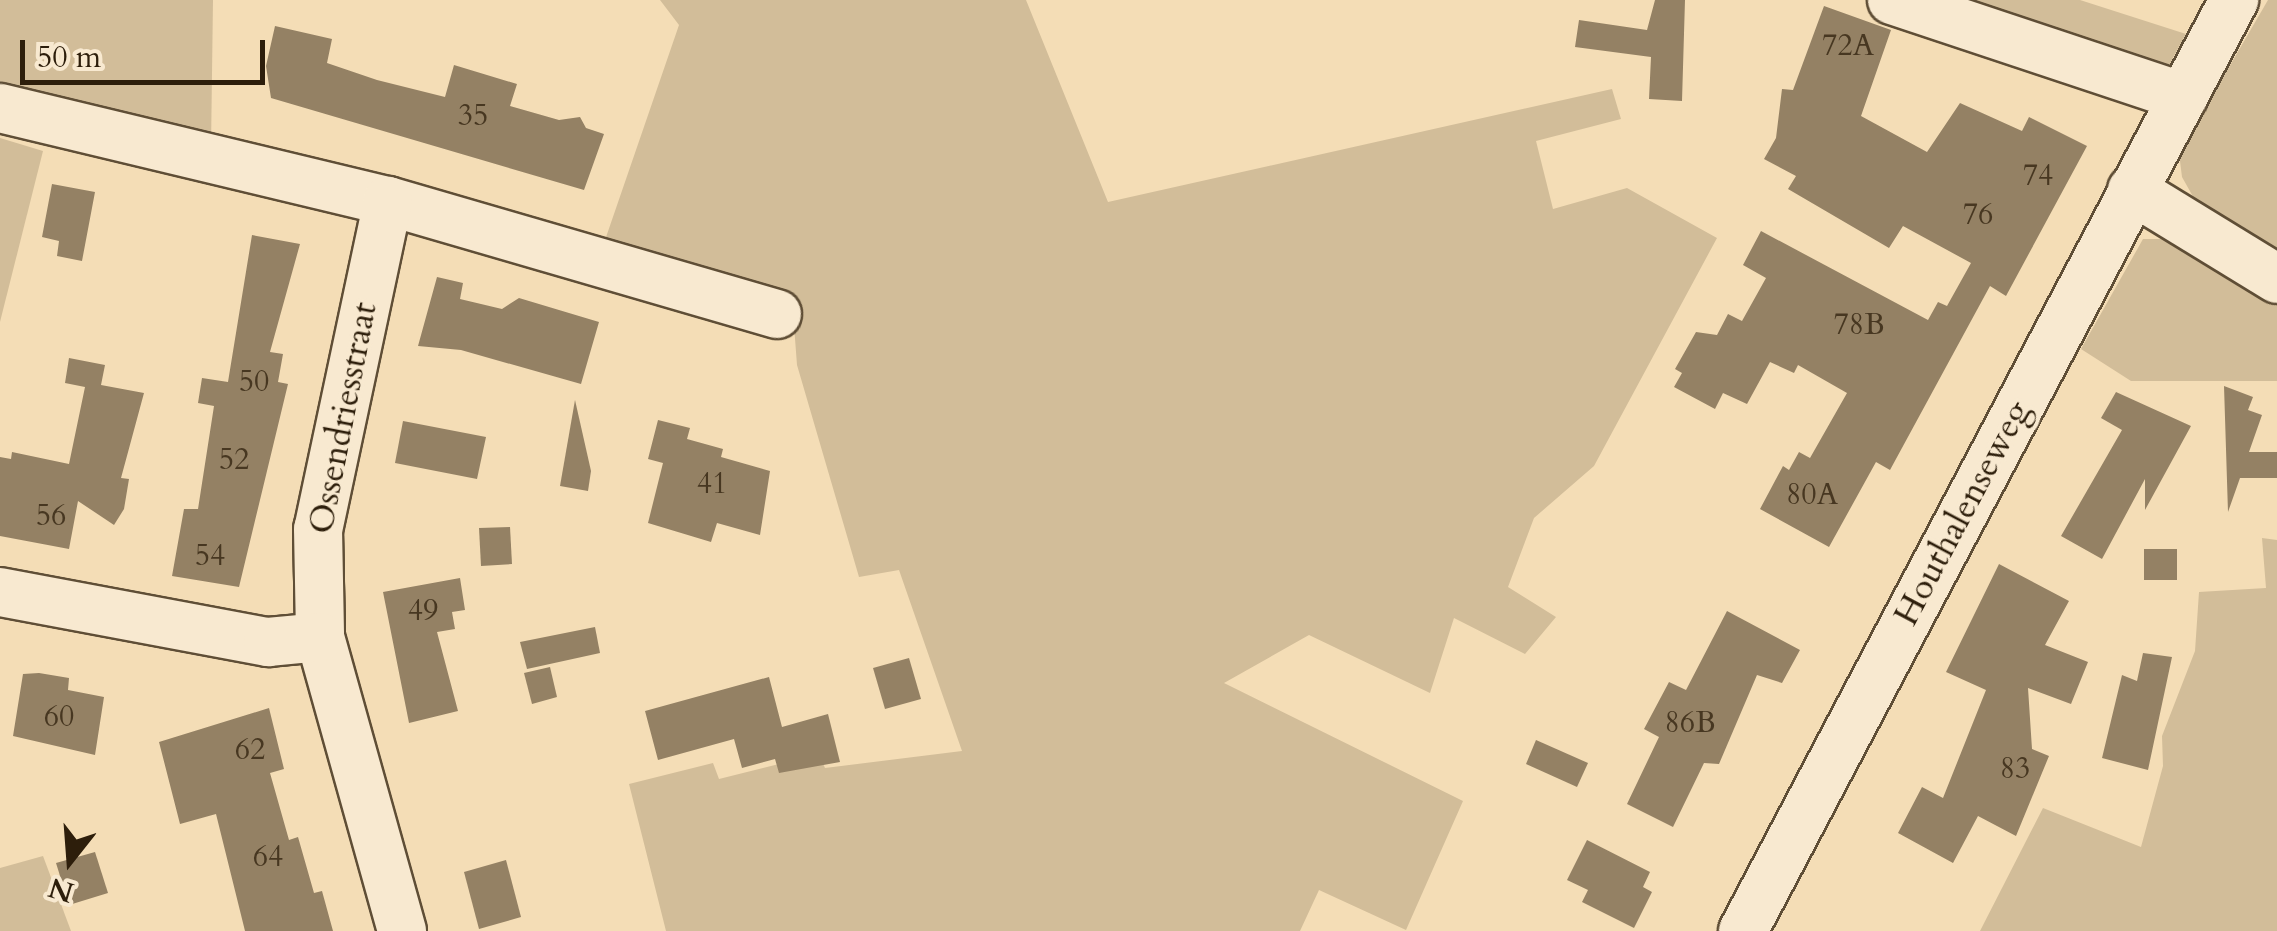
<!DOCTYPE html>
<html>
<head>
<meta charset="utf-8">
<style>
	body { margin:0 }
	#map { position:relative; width:2277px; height:931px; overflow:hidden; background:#f4ddb6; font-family:Cardo,serif }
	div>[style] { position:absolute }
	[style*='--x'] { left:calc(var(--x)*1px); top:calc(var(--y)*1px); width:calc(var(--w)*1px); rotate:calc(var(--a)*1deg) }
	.green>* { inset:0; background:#d2bd99 }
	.building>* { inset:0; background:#948164 }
	.roads { filter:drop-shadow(2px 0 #5f4e36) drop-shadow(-2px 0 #5f4e36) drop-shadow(0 2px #5f4e36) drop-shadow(0 -2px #5f4e36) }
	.minor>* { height:48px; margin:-24px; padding:0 24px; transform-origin:24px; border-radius:24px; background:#f8e9d0 }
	span { translate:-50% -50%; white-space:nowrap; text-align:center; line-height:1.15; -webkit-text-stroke:8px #f8e9d0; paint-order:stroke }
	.number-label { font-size:30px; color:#473721 }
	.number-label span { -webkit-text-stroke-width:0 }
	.street-label { font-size:35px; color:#2d1e0b }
	.north { position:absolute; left:20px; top:811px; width:100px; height:100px; -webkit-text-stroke:8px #f8e9d0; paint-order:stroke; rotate:197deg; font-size:28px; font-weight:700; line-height:40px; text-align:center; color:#2d1e0b }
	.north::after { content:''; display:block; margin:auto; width:35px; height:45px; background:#2d1e0b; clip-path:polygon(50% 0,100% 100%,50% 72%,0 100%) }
	.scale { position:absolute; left:20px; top:40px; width:245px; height:45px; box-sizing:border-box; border:5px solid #2d1e0b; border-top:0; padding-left:12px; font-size:30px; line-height:35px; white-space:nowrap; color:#2d1e0b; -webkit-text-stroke:8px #f8e9d0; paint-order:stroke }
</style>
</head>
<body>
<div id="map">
	<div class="green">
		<i style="clip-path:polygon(0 0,213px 0,211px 147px,0 90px)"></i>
		<i style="clip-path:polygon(660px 0,1026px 0,1108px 202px,1612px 89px,1621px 119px,1536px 141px,1553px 209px,1627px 188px,1717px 238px,1594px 466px,1534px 518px,1508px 587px,1556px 617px,1525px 654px,1454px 618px,1430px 693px,1309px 635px,1224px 683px,1463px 801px,1406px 930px,1319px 890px,1300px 931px,666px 931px,629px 784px,713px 763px,719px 779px,819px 754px,825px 768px,962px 751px,899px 570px,859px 577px,797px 365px,792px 299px,604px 243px,679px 25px)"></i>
		<i style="clip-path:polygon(1907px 0,2080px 0,2186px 34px,2161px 80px)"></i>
		<i style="clip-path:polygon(2268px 0,2277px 0,2277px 259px,2200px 209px,2182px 177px,2179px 153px)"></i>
		<i style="clip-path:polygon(0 138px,43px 151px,0 322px)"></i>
		<i style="clip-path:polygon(2143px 239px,2169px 239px,2277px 303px,2277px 381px,2131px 381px,2081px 349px)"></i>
		<i style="clip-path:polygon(2262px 538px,2277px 540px,2277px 931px,1980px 931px,2043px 808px,2141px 847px,2163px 766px,2162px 736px,2195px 651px,2199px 592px,2266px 588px)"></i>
		<i style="clip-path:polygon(43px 856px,71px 931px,0 931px,0 868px)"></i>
	</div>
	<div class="building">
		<i style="clip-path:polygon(1655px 0,1685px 0,1682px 101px,1649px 99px,1651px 57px,1575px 47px,1579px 20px,1647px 30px)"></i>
		<i style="clip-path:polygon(1824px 6px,1891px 30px,1861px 116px,1927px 152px,1960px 103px,2022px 131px,2029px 117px,2087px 146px,2006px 296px,1990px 286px,1890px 470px,1876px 462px,1829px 547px,1760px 509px,1783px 466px,1789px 470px,1799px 452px,1810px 458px,1847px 393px,1798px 365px,1794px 373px,1770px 362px,1747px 404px,1723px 393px,1715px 409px,1674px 387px,1682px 373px,1675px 369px,1696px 332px,1717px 335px,1728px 314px,1742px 321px,1766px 278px,1743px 265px,1761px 231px,1928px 320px,1938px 302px,1947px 306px,1971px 263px,1903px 226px,1889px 248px,1788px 189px,1796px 176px,1764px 159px,1776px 138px,1782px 89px,1793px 90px)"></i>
		<i style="clip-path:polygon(275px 26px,332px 39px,327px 63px,377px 80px,445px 97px,454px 65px,517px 84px,510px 106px,559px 120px,580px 117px,586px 128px,604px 134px,584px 190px,271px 98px,266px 66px)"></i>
		<i style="clip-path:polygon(52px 184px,95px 192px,82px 261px,57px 256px,59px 241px,42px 237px)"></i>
		<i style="clip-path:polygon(252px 235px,300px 244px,270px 352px,283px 354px,278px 382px,288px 384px,239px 587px,172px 576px,184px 509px,198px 509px,214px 406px,198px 403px,202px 378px,228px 382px)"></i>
		<i style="clip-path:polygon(437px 277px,463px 283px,460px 299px,502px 309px,519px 298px,599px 322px,581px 384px,461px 350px,418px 346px)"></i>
		<i style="clip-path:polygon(69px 358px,105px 365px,101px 385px,144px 393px,121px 478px,129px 479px,124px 509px,114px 525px,78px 501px,69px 549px,0 536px,0 457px,11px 459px,12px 452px,69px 464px,85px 387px,65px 383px)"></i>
		<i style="clip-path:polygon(2224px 386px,2253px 397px,2248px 410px,2262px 415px,2249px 452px,2277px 452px,2277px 478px,2240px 478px,2228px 512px)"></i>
		<i style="clip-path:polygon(2116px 392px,2191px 426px,2145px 510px,2145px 479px,2102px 559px,2061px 536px,2122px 430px,2101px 418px)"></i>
		<i style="clip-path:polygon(575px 400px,591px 471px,588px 491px,560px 486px)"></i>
		<i style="clip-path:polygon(658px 420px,690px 428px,687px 439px,723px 449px,721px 457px,770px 471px,760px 535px,717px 523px,711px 542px,648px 523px,663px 463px,648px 459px)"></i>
		<i style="clip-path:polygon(403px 421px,486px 437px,477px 479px,395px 463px)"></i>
		<i style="clip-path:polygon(510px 527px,512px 564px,481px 566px,479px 528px)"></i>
		<i style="clip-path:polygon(2144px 549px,2177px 549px,2177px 580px,2144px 580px)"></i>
		<i style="clip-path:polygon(1999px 564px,2069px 601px,2045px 645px,2088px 662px,2071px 704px,2028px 688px,2032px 749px,2049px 756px,2016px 836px,1978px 816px,1953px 863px,1898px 833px,1922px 787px,1943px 798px,1986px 690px,1946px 672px)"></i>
		<i style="clip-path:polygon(460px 578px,465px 610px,452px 612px,455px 629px,437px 632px,458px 711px,409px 723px,383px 592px)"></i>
		<i style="clip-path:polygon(1727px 611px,1800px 650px,1782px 683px,1757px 675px,1719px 764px,1704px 763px,1673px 827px,1627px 804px,1659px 737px,1644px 729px,1669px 682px,1686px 690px)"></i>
		<i style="clip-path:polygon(595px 627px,600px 653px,527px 669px,520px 642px)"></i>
		<i style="clip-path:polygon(2143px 653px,2172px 657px,2148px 770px,2102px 758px,2122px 675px,2137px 681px)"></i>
		<i style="clip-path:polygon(909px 658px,921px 699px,885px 709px,873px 668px)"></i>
		<i style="clip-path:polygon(550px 667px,557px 697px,532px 704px,524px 673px)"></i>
		<i style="clip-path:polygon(39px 673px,69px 678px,68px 690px,104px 697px,95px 755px,13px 736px,23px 674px)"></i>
		<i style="clip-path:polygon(769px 677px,782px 727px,828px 714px,840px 762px,779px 773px,775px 759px,742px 768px,734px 739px,658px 760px,645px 711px)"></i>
		<i style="clip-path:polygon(269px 708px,284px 769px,270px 773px,289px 840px,298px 837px,314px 893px,322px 891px,333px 931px,245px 931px,216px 814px,180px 824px,159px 742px)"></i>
		<i style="clip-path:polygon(1536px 740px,1588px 763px,1577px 787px,1526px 764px)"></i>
		<i style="clip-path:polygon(1587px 840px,1650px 872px,1643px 887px,1652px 892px,1634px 928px,1582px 902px,1588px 890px,1567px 880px)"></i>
		<i style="clip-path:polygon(95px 852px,108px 893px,69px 905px,56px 863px)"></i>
		<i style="clip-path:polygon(506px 860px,521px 917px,479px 929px,464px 872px)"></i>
	</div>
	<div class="roads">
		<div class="minor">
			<i style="--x:1892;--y:0;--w:307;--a:18.4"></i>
			<i style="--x:0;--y:108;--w:399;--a:13.5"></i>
			<i style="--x:388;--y:201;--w:405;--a:16.2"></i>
			<i style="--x:2132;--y:190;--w:170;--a:31.5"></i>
			<i style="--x:388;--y:201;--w:335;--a:102"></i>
			<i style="--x:318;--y:529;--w:108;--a:88.9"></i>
			<i style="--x:320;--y:637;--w:305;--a:74.4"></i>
			<i style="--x:0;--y:592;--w:273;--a:10.6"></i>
			<i style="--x:268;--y:642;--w:52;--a:-5.5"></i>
			<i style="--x:1743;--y:931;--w:1053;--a:-62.19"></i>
		</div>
	</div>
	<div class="number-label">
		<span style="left:1848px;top:46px">72A</span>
		<span style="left:473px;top:116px">35</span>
		<span style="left:2038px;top:176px">74</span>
		<span style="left:1978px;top:215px">76</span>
		<span style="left:1859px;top:325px">78B</span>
		<span style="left:254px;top:382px">50</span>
		<span style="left:234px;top:460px">52</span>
		<span style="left:712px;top:484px">41</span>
		<span style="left:1812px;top:495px">80A</span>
		<span style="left:51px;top:516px">56</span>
		<span style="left:210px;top:556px">54</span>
		<span style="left:423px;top:611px">49</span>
		<span style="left:59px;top:717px">60</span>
		<span style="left:1690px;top:723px">86B</span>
		<span style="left:250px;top:750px">62</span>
		<span style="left:2015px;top:769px">83</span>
		<span style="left:268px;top:857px">64</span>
	</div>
	<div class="street-label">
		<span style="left:343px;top:418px;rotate:-79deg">Ossendriesstraat</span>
		<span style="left:1962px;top:513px;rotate:-62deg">Houthalenseweg</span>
	</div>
	<div class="north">N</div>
	<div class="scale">50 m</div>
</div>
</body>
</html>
